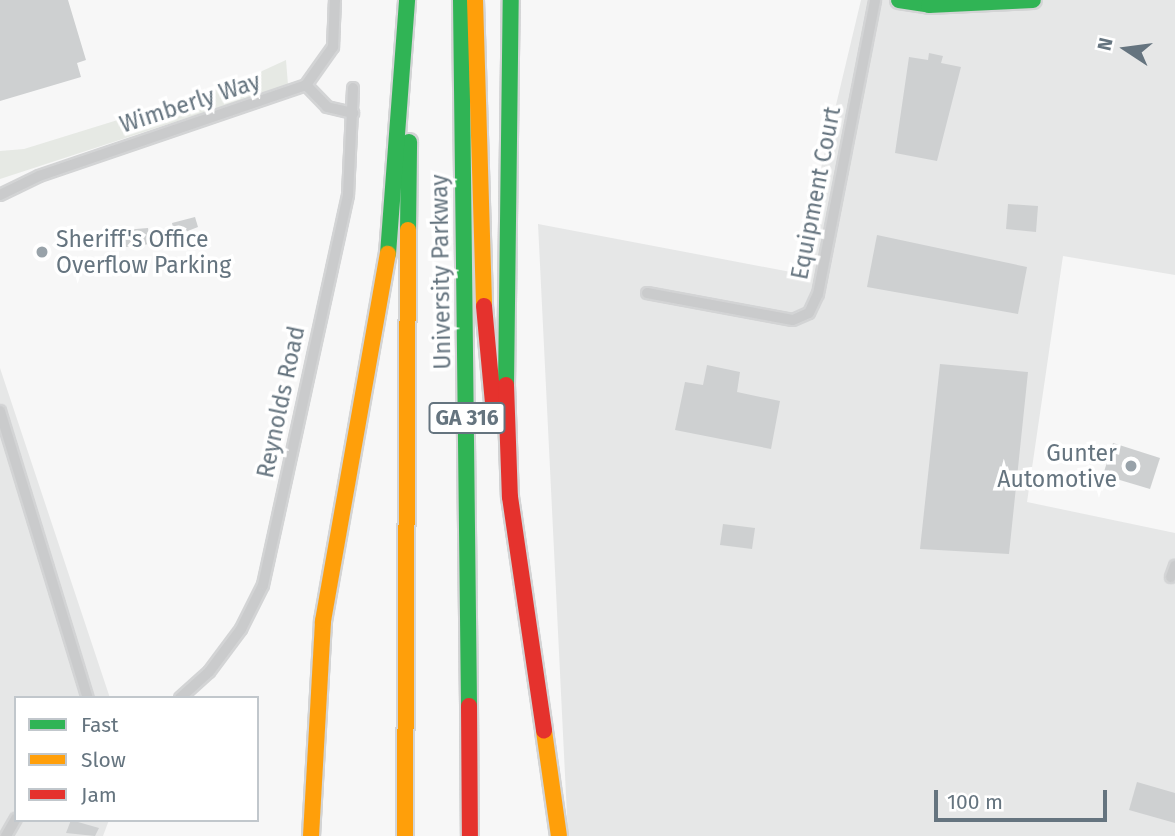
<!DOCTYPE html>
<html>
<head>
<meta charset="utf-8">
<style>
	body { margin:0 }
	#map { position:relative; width:1175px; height:836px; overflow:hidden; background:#f7f7f7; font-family:"Fira Sans",sans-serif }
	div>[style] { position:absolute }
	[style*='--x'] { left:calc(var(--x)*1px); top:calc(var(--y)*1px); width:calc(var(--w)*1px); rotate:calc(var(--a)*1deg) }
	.built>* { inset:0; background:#e6e7e7 }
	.green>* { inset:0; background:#e6e9e4 }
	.building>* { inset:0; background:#ced0d1 }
	.roads { filter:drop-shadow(2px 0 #d3d4d5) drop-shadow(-2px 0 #d3d4d5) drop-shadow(0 2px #d3d4d5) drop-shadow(0 -2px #d3d4d5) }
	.street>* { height:10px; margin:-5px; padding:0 5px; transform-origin:5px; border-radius:5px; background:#cacbcc }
	.fast>* { height:16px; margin:-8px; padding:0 8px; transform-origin:8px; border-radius:8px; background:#30b455 }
	.slow>* { height:16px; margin:-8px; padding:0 8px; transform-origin:8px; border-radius:8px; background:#ff9f0a }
	.jam>* { height:16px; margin:-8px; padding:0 8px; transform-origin:8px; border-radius:8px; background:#e5322d }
	.dots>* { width:19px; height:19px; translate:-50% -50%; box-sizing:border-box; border:4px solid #fff; border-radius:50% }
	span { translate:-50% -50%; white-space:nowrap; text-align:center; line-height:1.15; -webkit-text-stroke:7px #fff; paint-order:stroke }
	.shield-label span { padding:2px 5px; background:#fff; border:2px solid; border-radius:5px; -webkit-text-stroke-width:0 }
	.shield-label { font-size:21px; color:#65747f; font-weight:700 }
	.street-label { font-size:23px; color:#65747f }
	.poi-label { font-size:23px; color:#65747f }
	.left { translate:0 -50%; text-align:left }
	.right { translate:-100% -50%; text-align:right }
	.legend { position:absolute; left:14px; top:696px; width:245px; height:126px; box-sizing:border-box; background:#fff; border:2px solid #c1c7cc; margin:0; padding:9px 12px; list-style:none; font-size:21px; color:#65747f }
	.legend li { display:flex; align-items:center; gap:14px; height:35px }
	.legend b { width:35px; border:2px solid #c1c7cc }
	.north { position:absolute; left:1091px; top:14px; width:70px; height:70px; -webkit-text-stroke:5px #fff; paint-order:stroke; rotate:283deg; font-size:19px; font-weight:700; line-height:28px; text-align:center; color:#65747f }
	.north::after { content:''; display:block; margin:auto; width:24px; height:32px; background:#65747f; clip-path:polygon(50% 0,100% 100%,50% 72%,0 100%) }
	.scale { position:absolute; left:934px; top:790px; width:173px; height:32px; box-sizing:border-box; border:4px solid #65747f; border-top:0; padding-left:9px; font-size:21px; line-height:24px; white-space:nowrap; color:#65747f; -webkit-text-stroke:5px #fff; paint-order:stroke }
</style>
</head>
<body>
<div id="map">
	<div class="built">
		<i style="clip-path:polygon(861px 0,1175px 0,1175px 275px,1063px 256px,1027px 502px,1175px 533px,1175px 836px,568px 836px,538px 224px,796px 273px)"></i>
		<i style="clip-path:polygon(0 368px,110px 698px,16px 698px,16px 820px,109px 820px,103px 836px,0 836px)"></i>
	</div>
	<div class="green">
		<i style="clip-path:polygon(286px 60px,288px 85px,0 179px,0 151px,24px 149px,234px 84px)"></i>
	</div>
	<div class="building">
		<i style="clip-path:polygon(0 0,68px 0,86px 60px,77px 63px,81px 77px,0 101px)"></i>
		<i style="clip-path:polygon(929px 53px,943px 56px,941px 63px,961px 67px,937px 161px,895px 153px,909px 57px,928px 60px)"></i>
		<i style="clip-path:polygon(1008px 204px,1038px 206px,1036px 232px,1006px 229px)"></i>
		<i style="clip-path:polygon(195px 217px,198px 227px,175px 236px,172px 223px)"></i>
		<i style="clip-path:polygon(148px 228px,150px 244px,126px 247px,124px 230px)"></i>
		<i style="clip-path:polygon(877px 235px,1027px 267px,1018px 314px,867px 287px)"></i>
		<i style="clip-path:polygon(940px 364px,1028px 372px,1009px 554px,920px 549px)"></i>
		<i style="clip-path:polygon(707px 365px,740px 372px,737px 392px,780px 401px,771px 449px,675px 430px,685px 382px,703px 385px)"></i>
		<i style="clip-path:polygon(1113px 443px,1160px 458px,1150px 489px,1103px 475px)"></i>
		<i style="clip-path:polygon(723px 524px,755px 528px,752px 549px,720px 545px)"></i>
		<i style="clip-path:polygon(1137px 782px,1175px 793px,1175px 823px,1129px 810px)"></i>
		<i style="clip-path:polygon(71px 820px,99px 828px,95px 836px,66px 833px)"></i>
	</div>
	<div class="roads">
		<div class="street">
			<i style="--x:306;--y:85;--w:30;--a:46"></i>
			<i style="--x:327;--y:107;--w:27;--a:13"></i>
			<i style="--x:0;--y:195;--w:43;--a:-26"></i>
			<i style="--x:39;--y:176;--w:282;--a:-18.8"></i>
			<i style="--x:306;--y:85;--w:47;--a:-54.6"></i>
			<i style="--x:333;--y:47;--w:47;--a:-87.6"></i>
			<i style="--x:647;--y:293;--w:148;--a:10.5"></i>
			<i style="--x:793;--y:320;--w:17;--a:-24"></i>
			<i style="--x:809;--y:313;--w:21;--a:-65"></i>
			<i style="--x:818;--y:294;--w:299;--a:-79"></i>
			<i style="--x:0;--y:411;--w:300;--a:73"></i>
			<i style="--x:1171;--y:577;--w:12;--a:-70"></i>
			<i style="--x:180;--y:698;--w:39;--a:-42"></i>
			<i style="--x:209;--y:672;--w:54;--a:-53.3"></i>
			<i style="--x:241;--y:629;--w:49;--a:-63.4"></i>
			<i style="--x:263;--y:585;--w:399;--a:-77.7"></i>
			<i style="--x:348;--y:195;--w:107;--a:-87.3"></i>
			<i style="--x:6;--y:836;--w:20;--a:-60"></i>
		</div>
		<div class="fast">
			<i style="--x:461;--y:0;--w:706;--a:89.35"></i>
			<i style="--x:899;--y:0;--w:30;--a:9"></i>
			<i style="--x:929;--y:5;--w:104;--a:-2.8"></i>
			<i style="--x:408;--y:230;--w:88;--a:-89.3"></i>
			<i style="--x:388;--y:254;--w:255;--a:-85.7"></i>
			<i style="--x:506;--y:385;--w:385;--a:-89.3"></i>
		</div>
		<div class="slow">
			<i style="--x:475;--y:0;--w:306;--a:88.3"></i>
			<i style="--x:544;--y:731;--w:106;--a:81.9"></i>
			<i style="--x:311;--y:836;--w:215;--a:-86.8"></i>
			<i style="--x:323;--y:621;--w:373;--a:-80"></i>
			<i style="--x:405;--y:836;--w:606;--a:-89.72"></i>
		</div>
		<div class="jam">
			<i style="--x:484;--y:306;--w:107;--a:84.7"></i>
			<i style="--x:506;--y:385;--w:112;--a:88"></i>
			<i style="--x:510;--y:497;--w:236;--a:81.7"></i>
			<i style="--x:469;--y:706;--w:130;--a:89.6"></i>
		</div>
	</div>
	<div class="dots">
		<i style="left:42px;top:252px;background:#98a2a9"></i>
		<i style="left:1131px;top:466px;background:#98a2a9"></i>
	</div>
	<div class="shield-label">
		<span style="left:467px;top:418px">GA 316</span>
	</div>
	<div class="street-label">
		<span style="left:190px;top:103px;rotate:-18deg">Wimberly Way</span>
		<span style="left:816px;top:193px;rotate:-79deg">Equipment Court</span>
		<span style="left:441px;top:272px;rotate:-91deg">University Parkway</span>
		<span style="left:281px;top:402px;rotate:-78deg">Reynolds Road</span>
	</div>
	<div class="poi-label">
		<span class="left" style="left:56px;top:252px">Sheriff's Office<br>Overflow Parking</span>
		<span class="right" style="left:1117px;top:466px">Gunter<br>Automotive</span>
	</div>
	<ul class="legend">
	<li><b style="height:9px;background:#30b455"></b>Fast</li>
	<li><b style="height:9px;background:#ff9f0a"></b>Slow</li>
	<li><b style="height:9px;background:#e5322d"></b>Jam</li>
	</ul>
	<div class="north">N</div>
	<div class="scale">100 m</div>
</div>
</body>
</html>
